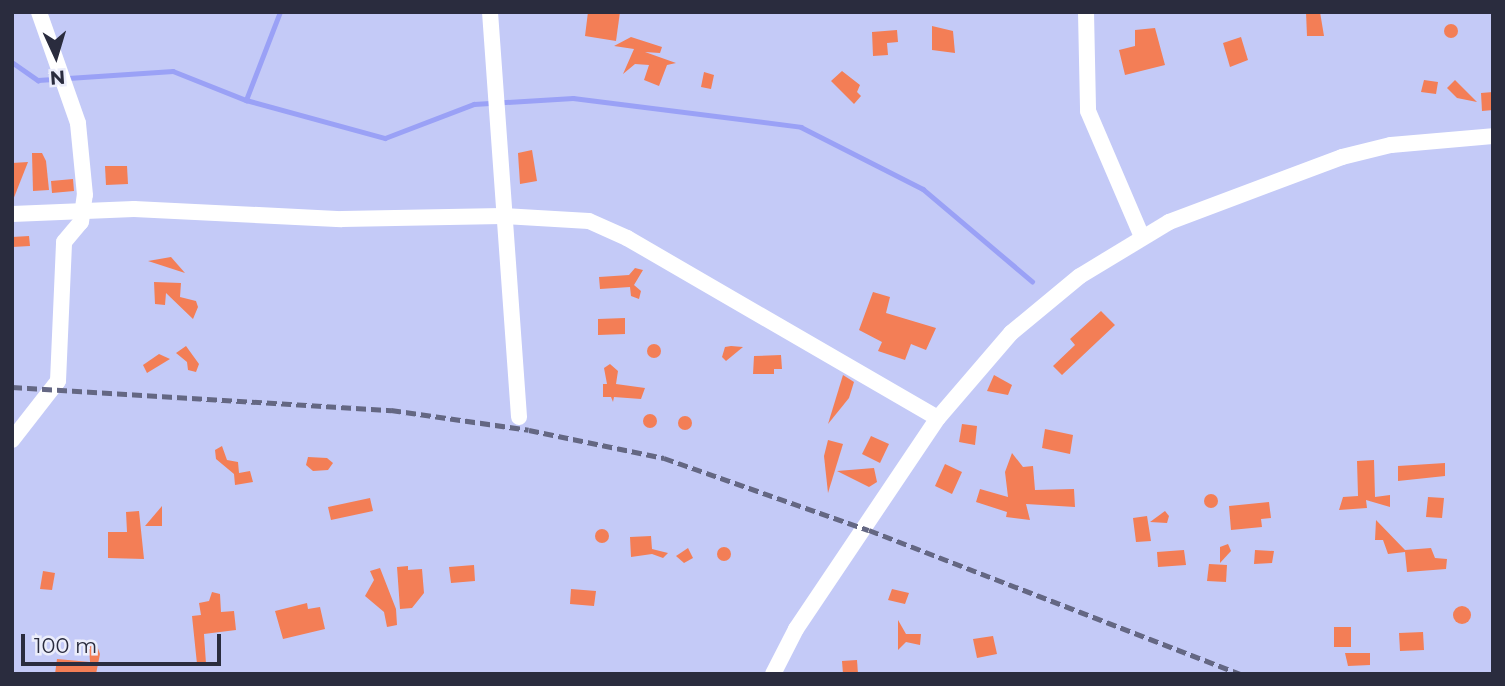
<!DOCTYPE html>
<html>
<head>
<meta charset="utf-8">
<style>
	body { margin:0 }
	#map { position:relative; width:1505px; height:686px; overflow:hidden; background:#c4caf7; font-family:Montserrat,sans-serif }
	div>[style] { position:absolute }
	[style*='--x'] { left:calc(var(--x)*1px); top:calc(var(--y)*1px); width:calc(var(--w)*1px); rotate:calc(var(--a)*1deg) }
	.stream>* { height:4.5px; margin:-2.25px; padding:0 2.25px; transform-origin:2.25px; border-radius:2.25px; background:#9aa1f6 }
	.building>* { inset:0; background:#f37e56 }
	.round { border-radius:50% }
	.minor>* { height:16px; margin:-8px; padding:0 8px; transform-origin:8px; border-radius:8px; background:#fff }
	.rail>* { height:4.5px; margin-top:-2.25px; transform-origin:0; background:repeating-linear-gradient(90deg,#646783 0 10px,transparent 0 15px) }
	span { translate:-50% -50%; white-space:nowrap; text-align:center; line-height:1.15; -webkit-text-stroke:6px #ebedfb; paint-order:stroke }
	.frame { position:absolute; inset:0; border:14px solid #2a2c3e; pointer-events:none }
	.north { position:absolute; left:21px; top:21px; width:70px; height:70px; -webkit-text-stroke:5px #ebedfb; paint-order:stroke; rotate:176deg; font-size:19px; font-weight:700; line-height:28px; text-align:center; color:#2a2c3e }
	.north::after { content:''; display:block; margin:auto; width:24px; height:32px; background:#2a2c3e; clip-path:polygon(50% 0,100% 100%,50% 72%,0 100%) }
	.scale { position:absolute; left:21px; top:634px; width:200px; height:32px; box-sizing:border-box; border:4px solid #2a2c3e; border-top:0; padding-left:9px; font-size:21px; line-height:24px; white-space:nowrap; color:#2a2c3e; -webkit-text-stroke:5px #ebedfb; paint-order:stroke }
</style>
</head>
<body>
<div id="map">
	<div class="stream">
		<i style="--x:12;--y:62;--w:32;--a:35"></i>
		<i style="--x:38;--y:80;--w:135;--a:-3.8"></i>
		<i style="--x:173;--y:71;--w:79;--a:21.7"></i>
		<i style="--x:246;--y:100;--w:144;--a:15.3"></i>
		<i style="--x:385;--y:138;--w:95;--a:-20.9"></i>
		<i style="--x:474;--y:104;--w:99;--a:-3.5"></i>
		<i style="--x:573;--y:98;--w:230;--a:7.2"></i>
		<i style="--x:801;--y:127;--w:137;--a:26.9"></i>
		<i style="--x:923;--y:189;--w:143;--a:40.2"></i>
		<i style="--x:246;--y:100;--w:94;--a:-68.9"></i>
	</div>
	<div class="building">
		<i style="clip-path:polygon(588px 12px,620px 12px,616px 41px,585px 36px)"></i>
		<i style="clip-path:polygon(1306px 12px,1320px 12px,1324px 36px,1307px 36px)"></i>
		<i class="round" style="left:1444px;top:24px;width:14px;height:14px"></i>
		<i style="clip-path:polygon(932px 26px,953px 31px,955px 53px,932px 50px)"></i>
		<i style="clip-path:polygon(1155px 28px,1165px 65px,1125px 75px,1119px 50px,1135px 46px,1135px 30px)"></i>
		<i style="clip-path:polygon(897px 30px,898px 42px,887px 43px,888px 55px,873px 56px,872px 32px)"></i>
		<i style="clip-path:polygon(631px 37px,662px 47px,660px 53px,645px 52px,676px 63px,667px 65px,659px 86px,644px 80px,649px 65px,635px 64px,623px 74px,634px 49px,614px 46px)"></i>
		<i style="clip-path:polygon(1241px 37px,1248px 60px,1230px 67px,1223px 43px)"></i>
		<i style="clip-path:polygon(842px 71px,860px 85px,857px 92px,861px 96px,854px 104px,831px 81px)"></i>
		<i style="clip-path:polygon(704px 72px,714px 75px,711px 89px,701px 87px)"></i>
		<i style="clip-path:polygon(1424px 80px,1438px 82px,1436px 94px,1421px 92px)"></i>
		<i style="clip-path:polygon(1455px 80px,1477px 102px,1457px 98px,1447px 88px)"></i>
		<i style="clip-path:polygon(1493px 92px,1493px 110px,1482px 111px,1481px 93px)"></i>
		<i style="clip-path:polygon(532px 150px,537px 181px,520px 184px,518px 153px)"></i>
		<i style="clip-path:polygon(32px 153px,42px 153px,46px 161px,49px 190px,33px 191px)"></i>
		<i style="clip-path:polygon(28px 162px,13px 200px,12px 200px,12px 163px)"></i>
		<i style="clip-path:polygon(105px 166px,127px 166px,128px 184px,106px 185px)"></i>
		<i style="clip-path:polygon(73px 179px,74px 191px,52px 193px,51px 181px)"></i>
		<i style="clip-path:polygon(29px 236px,30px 246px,12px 247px,12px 237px)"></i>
		<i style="clip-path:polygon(171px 257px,185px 273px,148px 261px)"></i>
		<i style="clip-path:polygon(635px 268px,643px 270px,634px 285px,641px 291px,639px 299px,631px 296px,630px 287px,600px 289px,599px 277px,629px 275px)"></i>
		<i style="clip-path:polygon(154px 282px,181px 283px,180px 297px,196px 301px,198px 307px,193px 319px,166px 293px,165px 305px,155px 304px)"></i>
		<i style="clip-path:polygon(873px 292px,890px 297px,886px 313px,936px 328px,926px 350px,911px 344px,905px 360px,878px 351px,882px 342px,859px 330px)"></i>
		<i style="clip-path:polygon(1101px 311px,1115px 325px,1062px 375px,1053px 366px,1075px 345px,1070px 339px)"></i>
		<i style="clip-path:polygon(625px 318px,625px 334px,598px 335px,598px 319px)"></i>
		<i class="round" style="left:647px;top:344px;width:14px;height:14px"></i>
		<i style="clip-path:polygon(186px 346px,199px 364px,196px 372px,188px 370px,187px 362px,176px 353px)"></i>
		<i style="clip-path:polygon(725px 347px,731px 346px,743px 347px,726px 361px,722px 357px)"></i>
		<i style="clip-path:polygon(159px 354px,170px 359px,147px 373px,143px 365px)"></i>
		<i style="clip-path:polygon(781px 355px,782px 369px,774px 369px,774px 374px,753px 374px,754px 356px)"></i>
		<i style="clip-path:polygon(610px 364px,618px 371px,616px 384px,645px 388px,641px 399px,614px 397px,613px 402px,611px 397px,603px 397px,603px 384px,607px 384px,604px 368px)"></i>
		<i style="clip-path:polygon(843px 375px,854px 382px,849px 398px,828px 424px)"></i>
		<i style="clip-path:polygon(994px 375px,1012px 385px,1008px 395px,987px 391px)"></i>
		<i class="round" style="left:643px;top:414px;width:14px;height:14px"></i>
		<i class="round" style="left:678px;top:416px;width:14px;height:14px"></i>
		<i style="clip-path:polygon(962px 424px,977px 426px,975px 445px,959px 442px)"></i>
		<i style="clip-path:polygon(1045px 429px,1073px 435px,1070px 454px,1042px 448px)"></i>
		<i style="clip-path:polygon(871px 436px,889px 444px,880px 463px,862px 454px)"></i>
		<i style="clip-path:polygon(828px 440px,843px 444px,828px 493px,824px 456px)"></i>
		<i style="clip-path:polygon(222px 446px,227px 460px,238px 462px,239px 473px,250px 471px,253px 482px,235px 485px,234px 474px,216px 459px,215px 450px)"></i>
		<i style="clip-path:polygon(1012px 453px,1023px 467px,1033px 466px,1035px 490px,1074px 489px,1075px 507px,1026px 504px,1030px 520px,1006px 517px,1007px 512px,976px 502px,980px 489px,1008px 497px,1005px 472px)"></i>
		<i style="clip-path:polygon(308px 457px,327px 458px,333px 463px,328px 470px,313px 471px,306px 465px)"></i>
		<i style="clip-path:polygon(1374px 460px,1375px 497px,1390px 495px,1390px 507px,1366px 500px,1367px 508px,1339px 510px,1343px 497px,1358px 496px,1357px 461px)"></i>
		<i style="clip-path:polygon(1445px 463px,1445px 476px,1398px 481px,1398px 466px)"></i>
		<i style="clip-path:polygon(945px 464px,962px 472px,952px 494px,935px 486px)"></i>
		<i style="clip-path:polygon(874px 468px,877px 482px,869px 487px,837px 471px)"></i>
		<i class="round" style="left:1204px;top:494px;width:14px;height:14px"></i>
		<i style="clip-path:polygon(1428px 497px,1444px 498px,1442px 518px,1426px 517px)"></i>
		<i style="clip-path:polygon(370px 498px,373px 511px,331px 520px,328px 507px)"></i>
		<i style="clip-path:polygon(1269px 502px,1271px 518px,1261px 519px,1262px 527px,1231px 530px,1229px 506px)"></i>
		<i style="clip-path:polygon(162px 506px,162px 526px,145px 526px)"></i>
		<i style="clip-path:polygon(139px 511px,144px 559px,108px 558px,108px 532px,127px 532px,126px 512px)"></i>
		<i style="clip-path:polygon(1165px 511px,1169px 516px,1167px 523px,1150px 522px)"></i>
		<i style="clip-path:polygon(1147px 516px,1151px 541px,1136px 542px,1133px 518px)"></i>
		<i style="clip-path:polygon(1376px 520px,1405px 550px,1431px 548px,1435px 558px,1447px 559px,1446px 569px,1407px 572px,1405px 552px,1388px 554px,1383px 540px,1375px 540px)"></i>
		<i class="round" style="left:595px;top:529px;width:14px;height:14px"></i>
		<i style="clip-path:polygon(651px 536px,652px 549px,668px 553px,663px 558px,652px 554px,631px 557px,630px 537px)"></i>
		<i style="clip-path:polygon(1228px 544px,1231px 551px,1220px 563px,1220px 547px)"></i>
		<i class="round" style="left:717px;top:547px;width:14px;height:14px"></i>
		<i style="clip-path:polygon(688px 548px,693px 558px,684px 563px,676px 556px)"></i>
		<i style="clip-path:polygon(1184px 550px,1186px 565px,1158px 567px,1157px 552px)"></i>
		<i style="clip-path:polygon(1255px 550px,1274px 551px,1272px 563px,1254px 564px)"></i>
		<i style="clip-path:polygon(1209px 564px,1227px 565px,1226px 582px,1207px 581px)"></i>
		<i style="clip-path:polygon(474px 565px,475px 581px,451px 583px,449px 567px)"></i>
		<i style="clip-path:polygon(408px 566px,408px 570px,422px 569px,424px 593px,412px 608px,400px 609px,397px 567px)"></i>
		<i style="clip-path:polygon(380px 568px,396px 609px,397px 625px,387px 627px,384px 612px,365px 596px,374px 580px,370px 571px)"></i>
		<i style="clip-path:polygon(43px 571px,55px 573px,52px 590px,40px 589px)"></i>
		<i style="clip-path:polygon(571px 589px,596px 591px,594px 606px,570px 604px)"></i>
		<i style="clip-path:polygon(892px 589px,909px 593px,905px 604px,888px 600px)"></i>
		<i style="clip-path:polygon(212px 592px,220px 594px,221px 612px,234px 611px,236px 630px,204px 634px,206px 664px,197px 664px,192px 616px,201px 615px,199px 603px,209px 601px)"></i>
		<i style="clip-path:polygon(307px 603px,308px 609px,320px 607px,325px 629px,283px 639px,275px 611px)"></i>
		<i class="round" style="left:1453px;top:606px;width:18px;height:18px"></i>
		<i style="clip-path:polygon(898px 620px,906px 634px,921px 634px,920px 645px,906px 642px,898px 650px)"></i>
		<i style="clip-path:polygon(1334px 627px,1351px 627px,1351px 647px,1334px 647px)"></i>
		<i style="clip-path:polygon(1423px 632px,1424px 650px,1400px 651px,1399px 633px)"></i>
		<i style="clip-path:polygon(993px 636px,997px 654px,977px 658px,973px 639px)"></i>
		<i style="clip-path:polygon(96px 643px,100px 654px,96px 674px,55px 674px,57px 659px,90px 662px,89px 647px)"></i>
		<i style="clip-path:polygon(1345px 653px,1370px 653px,1370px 665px,1348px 666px)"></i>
		<i style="clip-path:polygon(857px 660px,858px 674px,843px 674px,842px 661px)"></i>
	</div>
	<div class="minor">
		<i style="--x:490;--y:12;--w:406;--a:85.9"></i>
		<i style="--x:1086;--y:12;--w:99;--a:88.8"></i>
		<i style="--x:1088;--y:111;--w:137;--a:66.8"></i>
		<i style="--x:12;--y:214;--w:122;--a:-2.3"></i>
		<i style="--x:134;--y:209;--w:208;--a:2.8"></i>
		<i style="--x:342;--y:219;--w:160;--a:-1.1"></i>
		<i style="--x:502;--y:216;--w:87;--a:3.3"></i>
		<i style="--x:589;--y:221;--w:42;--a:24.1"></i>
		<i style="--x:627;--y:238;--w:359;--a:30.1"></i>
		<i style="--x:12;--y:440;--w:75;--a:-52.1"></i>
		<i style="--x:58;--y:381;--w:139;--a:-87.5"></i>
		<i style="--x:64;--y:242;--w:26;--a:-50"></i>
		<i style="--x:81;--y:222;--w:27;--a:-82"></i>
		<i style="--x:85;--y:195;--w:72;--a:-95.6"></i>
		<i style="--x:78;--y:123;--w:118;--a:-109.4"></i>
		<i style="--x:773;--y:674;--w:51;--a:-62.9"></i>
		<i style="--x:796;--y:629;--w:254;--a:-56.1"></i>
		<i style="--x:938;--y:418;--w:112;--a:-49.3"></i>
		<i style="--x:1011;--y:333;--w:89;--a:-39.6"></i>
		<i style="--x:1080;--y:276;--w:104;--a:-31.2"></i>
		<i style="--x:1169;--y:222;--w:185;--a:-20.6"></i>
		<i style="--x:1342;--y:157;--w:50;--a:-13.8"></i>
		<i style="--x:1391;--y:145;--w:102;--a:-5"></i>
	</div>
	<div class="rail">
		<i style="--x:12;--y:387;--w:380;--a:3.5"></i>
		<i style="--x:391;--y:410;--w:139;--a:8.2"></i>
		<i style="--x:529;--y:430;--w:138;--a:11.7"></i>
		<i style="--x:664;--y:458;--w:217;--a:19.4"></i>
		<i style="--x:869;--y:530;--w:398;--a:21.2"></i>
	</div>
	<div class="frame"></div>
	<div class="north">N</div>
	<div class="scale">100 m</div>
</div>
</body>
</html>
